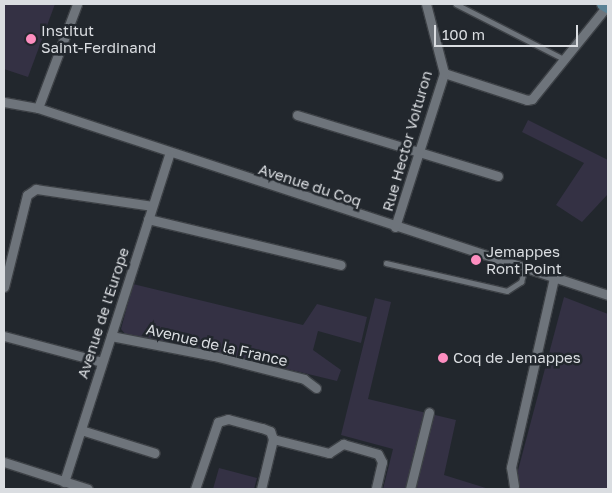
<!DOCTYPE html>
<html>
<head>
<meta charset="utf-8">
<style>
	body { margin:0 }
	#map { position:relative; width:612px; height:493px; overflow:hidden; background:#22272d; font-family:"Golos Text",sans-serif }
	div>[style] { position:absolute }
	[style*='--x'] { left:calc(var(--x)*1px); top:calc(var(--y)*1px); width:calc(var(--w)*1px); rotate:calc(var(--a)*1deg) }
	.green>* { inset:0; background:#343144 }
	.roads { filter:drop-shadow(1px 0 #3d4146) drop-shadow(-1px 0 #3d4146) drop-shadow(0 1px #3d4146) drop-shadow(0 -1px #3d4146) }
	.lane>* { height:4.5px; margin:-2.25px; padding:0 2.25px; transform-origin:2.25px; border-radius:2.25px; background:#6e747b }
	.street>* { height:9px; margin:-4.5px; padding:0 4.5px; transform-origin:4.5px; border-radius:4.5px; background:#6e747b }
	.secondary>* { height:12px; margin:-6px; padding:0 6px; transform-origin:6px; border-radius:6px; background:#5a8194 }
	.dots>* { width:14px; height:14px; translate:-50% -50%; box-sizing:border-box; border:2px solid #22272d; border-radius:50% }
	span { translate:-50% -50%; white-space:nowrap; text-align:center; line-height:1.15; -webkit-text-stroke:5px #22272d; paint-order:stroke }
	.poi-label { font-size:15px; color:#dadde1 }
	.left { translate:0 -50%; text-align:left }
	.street-label { font-size:15px; color:#dadde1 }
	.frame { position:absolute; inset:0; border:5px solid #dadde1; pointer-events:none }
	.scale { position:absolute; left:434px; top:25px; width:144px; height:22px; box-sizing:border-box; border:2px solid #dadde1; border-top:0; padding-left:6px; font-size:15px; line-height:18px; white-space:nowrap; color:#dadde1; -webkit-text-stroke:4px #22272d; paint-order:stroke }
</style>
</head>
<body>
<div id="map">
	<div class="green">
		<i style="clip-path:polygon(4px 4px,55px 4px,28px 77px,4px 69px)"></i>
		<i style="clip-path:polygon(528px 120px,608px 160px,608px 194px,582px 222px,556px 205px,584px 163px,522px 132px)"></i>
		<i style="clip-path:polygon(133px 284px,303px 325px,317px 304px,367px 317px,361px 343px,318px 331px,313px 350px,341px 370px,337px 381px,221px 353px,126px 335px,121px 329px)"></i>
		<i style="clip-path:polygon(564px 297px,608px 314px,608px 489px,513px 489px)"></i>
		<i style="clip-path:polygon(375px 298px,391px 302px,368px 399px,456px 420px,444px 475px,489px 489px,383px 489px,393px 449px,341px 435px)"></i>
		<i style="clip-path:polygon(219px 468px,257px 478px,254px 489px,213px 489px)"></i>
	</div>
	<div class="roads">
		<div class="lane">
			<i style="--x:456;--y:4;--w:121;--a:27"></i>
			<i style="--x:386;--y:263;--w:124;--a:13"></i>
			<i style="--x:507;--y:291;--w:17;--a:-33"></i>
			<i style="--x:521;--y:282;--w:15;--a:-74"></i>
		</div>
		<div class="street">
			<i style="--x:444;--y:73;--w:87;--a:18"></i>
			<i style="--x:527;--y:100;--w:5;--a:-11"></i>
			<i style="--x:532;--y:99;--w:119;--a:-51.1"></i>
			<i style="--x:4;--y:102;--w:35;--a:10"></i>
			<i style="--x:38;--y:108;--w:600;--a:18.16"></i>
			<i style="--x:38;--y:108;--w:111;--a:-69.4"></i>
			<i style="--x:297;--y:115;--w:210;--a:16.9"></i>
			<i style="--x:148;--y:219;--w:198;--a:13.4"></i>
			<i style="--x:395;--y:227;--w:162;--a:-72.3"></i>
			<i style="--x:444;--y:73;--w:71;--a:-104.6"></i>
			<i style="--x:4;--y:287;--w:95;--a:-76"></i>
			<i style="--x:27;--y:195;--w:11;--a:-34"></i>
			<i style="--x:36;--y:189;--w:117;--a:8.3"></i>
			<i style="--x:4;--y:336;--w:101;--a:14.9"></i>
			<i style="--x:111;--y:336;--w:105;--a:11"></i>
			<i style="--x:214;--y:356;--w:93;--a:14.3"></i>
			<i style="--x:304;--y:379;--w:15;--a:37"></i>
			<i style="--x:81;--y:430;--w:77;--a:17.3"></i>
			<i style="--x:273;--y:439;--w:58;--a:14"></i>
			<i style="--x:329;--y:453;--w:17;--a:-33"></i>
			<i style="--x:343;--y:444;--w:36;--a:16"></i>
			<i style="--x:378;--y:454;--w:9;--a:63"></i>
			<i style="--x:382;--y:462;--w:28;--a:103"></i>
			<i style="--x:4;--y:462;--w:88;--a:17.8"></i>
			<i style="--x:64;--y:482;--w:344;--a:-72.2"></i>
			<i style="--x:514;--y:486;--w:19;--a:-99"></i>
			<i style="--x:511;--y:467;--w:195;--a:-77.2"></i>
			<i style="--x:195;--y:489;--w:71;--a:-71.1"></i>
			<i style="--x:218;--y:422;--w:10;--a:-17"></i>
			<i style="--x:228;--y:419;--w:35;--a:15"></i>
			<i style="--x:262;--y:428;--w:9;--a:21"></i>
			<i style="--x:270;--y:431;--w:9;--a:69"></i>
			<i style="--x:261;--y:489;--w:51;--a:-76.5"></i>
			<i style="--x:410;--y:489;--w:79;--a:-76.1"></i>
		</div>
		<div class="secondary">
			<i style="--x:603;--y:4;--w:6;--a:31"></i>
		</div>
	</div>
	<div class="dots">
		<i style="left:31px;top:39px;background:#fd8ec0"></i>
		<i style="left:476px;top:260px;background:#fd8ec0"></i>
		<i style="left:443px;top:358px;background:#fd8ec0"></i>
	</div>
	<div class="poi-label">
		<span class="left" style="left:41px;top:39px">Institut<br>Saint-Ferdinand</span>
		<span class="left" style="left:486px;top:260px">Jemappes<br>Ront Point</span>
		<span class="left" style="left:453px;top:358px">Coq de Jemappes</span>
	</div>
	<div class="street-label">
		<span style="left:407px;top:141px;rotate:-74deg">Rue Hector Voituron</span>
		<span style="left:310px;top:185px;rotate:18deg">Avenue du Coq</span>
		<span style="left:103px;top:313px;rotate:-72deg">Avenue de l'Europe</span>
		<span style="left:217px;top:345px;rotate:13deg">Avenue de la France</span>
	</div>
	<div class="frame"></div>
	<div class="scale">100 m</div>
</div>
</body>
</html>
